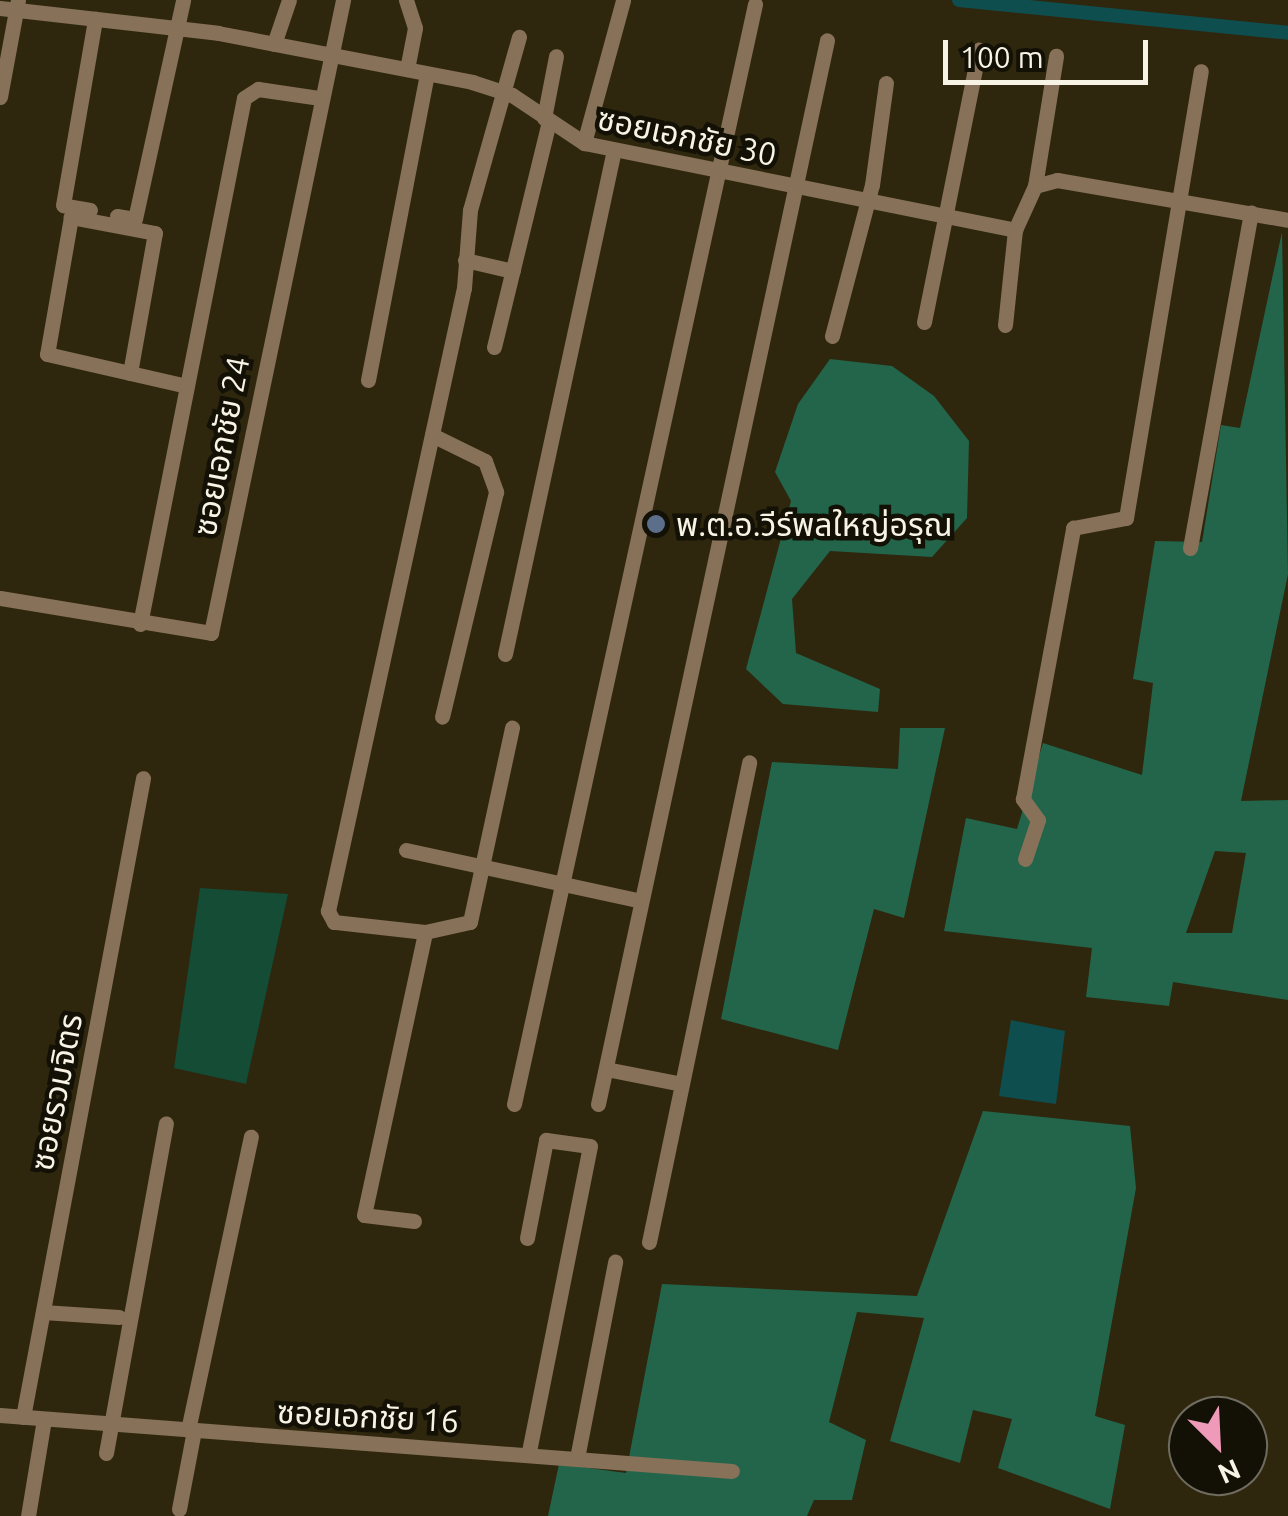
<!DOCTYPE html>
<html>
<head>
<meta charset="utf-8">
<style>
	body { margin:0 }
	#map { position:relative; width:1288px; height:1516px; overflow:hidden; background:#2e270e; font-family:Ubuntu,"Noto Sans Thai",sans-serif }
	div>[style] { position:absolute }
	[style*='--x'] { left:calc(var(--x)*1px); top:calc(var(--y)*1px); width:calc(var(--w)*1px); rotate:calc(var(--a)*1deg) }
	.green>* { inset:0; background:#144c36 }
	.forest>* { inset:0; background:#22654a }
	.water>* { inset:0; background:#0e4e4e }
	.canal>* { height:14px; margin:-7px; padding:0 7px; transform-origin:7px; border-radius:7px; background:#0e4e4e }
	.minor>* { height:15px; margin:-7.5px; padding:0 7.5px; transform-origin:7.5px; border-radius:7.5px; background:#877159 }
	.dots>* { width:28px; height:28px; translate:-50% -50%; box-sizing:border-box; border:5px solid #131006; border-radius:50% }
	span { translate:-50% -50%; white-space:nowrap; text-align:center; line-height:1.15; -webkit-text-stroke:9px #131006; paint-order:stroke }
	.street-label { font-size:32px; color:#f8f4e5 }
	.poi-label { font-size:32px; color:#f8f4e5 }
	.left { translate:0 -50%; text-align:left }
	.north { position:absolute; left:1168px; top:1396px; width:100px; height:100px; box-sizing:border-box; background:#131006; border:2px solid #6f6b5f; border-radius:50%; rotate:156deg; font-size:28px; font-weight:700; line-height:40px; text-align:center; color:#f8f4e5 }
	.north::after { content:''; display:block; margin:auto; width:35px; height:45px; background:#ef9ab8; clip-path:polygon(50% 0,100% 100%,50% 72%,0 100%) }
	.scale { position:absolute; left:943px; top:40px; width:205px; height:45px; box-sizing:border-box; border:5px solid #f8f4e5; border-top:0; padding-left:12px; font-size:30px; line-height:35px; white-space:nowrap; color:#f8f4e5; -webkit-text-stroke:8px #131006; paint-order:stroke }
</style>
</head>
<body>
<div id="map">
	<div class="green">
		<i style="clip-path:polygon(200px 888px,288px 894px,246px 1084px,174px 1068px)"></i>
	</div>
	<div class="forest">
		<i style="clip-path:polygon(evenodd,1282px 232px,1288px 574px,1241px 801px,1288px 800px,1288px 1000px,1173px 982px,1169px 1006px,1086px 997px,1092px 948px,944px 931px,966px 818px,1017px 829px,1043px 743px,1142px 775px,1153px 683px,1133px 679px,1155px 541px,1202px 542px,1221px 425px,1240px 428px,1282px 232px,1215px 851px,1246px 853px,1232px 933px,1186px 933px,1215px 851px)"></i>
		<i style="clip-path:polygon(830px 359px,892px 366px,934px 396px,969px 441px,967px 518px,932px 557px,830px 551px,792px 599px,796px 653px,880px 689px,878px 712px,783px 704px,746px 669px,791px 501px,775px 472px,798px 404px)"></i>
		<i style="clip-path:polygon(900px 728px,945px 728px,904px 918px,874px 909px,838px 1050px,721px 1019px,772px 762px,898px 769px)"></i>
		<i style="clip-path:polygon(983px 1111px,1130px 1126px,1136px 1188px,1095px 1416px,1125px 1425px,1110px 1509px,998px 1468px,1012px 1419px,973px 1410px,960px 1463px,890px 1441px,924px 1318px,857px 1312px,829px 1422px,866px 1440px,852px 1500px,814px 1500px,807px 1516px,548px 1516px,559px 1464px,626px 1473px,662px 1284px,917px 1296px)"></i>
	</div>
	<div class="water">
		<i style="clip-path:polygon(1011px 1020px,1065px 1031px,1056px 1104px,999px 1096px)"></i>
	</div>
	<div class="canal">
		<i style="--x:959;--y:0;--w:331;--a:5.7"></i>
	</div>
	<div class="minor">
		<i style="--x:406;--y:0;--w:29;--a:72"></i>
		<i style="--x:415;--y:28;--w:42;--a:101"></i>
		<i style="--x:0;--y:8;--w:219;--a:6.5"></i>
		<i style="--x:218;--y:33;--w:259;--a:10.9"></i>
		<i style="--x:472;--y:82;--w:42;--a:18"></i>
		<i style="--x:512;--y:95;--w:87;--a:33.7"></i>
		<i style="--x:584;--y:143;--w:440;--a:11.4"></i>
		<i style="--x:1015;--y:230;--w:48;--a:-65.6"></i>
		<i style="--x:1035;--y:186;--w:23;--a:-15"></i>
		<i style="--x:1057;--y:180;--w:234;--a:9.8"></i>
		<i style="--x:274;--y:44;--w:46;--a:-71.2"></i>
		<i style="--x:0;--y:97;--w:99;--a:-79.5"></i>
		<i style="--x:544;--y:118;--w:63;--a:-79"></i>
		<i style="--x:584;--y:143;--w:148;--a:-74.7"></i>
		<i style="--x:1035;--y:186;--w:132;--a:-80.8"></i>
		<i style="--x:90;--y:210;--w:27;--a:-170"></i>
		<i style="--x:63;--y:205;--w:189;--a:-80.2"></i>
		<i style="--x:117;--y:216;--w:18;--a:9"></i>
		<i style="--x:135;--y:219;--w:224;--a:-77.6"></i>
		<i style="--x:465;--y:260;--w:49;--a:12.9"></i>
		<i style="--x:924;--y:322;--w:278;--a:-78.6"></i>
		<i style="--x:1005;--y:325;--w:96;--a:-84"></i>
		<i style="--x:832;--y:336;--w:156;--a:-75.2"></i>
		<i style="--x:872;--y:185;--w:103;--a:-82.2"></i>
		<i style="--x:494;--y:347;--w:232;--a:-76.3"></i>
		<i style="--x:130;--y:373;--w:142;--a:-79.9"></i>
		<i style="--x:155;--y:233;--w:86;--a:-169.2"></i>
		<i style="--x:71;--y:217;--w:139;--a:99.9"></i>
		<i style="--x:47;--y:354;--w:139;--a:12.9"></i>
		<i style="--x:368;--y:380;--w:312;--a:-79.1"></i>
		<i style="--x:432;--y:435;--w:59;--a:26.1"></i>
		<i style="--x:485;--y:461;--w:33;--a:70"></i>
		<i style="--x:496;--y:492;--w:231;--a:103.5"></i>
		<i style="--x:1190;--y:548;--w:341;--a:-79.7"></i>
		<i style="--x:0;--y:598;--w:214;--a:9.4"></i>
		<i style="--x:211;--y:633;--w:647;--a:-78.22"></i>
		<i style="--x:140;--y:624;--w:536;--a:-78.82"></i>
		<i style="--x:244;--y:98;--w:17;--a:-33"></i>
		<i style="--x:258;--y:89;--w:63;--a:8.3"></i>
		<i style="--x:505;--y:654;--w:516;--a:-77.8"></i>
		<i style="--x:406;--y:850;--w:240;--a:12.2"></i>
		<i style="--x:1025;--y:859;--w:41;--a:-71.6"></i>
		<i style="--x:1038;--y:820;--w:26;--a:-126"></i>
		<i style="--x:1023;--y:799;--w:276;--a:-79.5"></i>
		<i style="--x:1073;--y:528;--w:54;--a:-10.7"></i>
		<i style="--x:1126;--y:518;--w:453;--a:-80.5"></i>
		<i style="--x:425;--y:932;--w:92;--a:-173.7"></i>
		<i style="--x:334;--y:922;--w:13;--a:-119"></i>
		<i style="--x:328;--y:911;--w:638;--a:-77.69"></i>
		<i style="--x:464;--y:288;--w:78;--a:-85.6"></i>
		<i style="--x:470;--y:210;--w:180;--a:-74.2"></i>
		<i style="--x:606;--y:1069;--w:77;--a:11.2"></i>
		<i style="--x:514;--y:1104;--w:1126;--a:-77.64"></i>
		<i style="--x:598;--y:1104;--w:1088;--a:-77.85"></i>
		<i style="--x:414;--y:1221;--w:50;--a:-173.2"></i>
		<i style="--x:364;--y:1215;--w:289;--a:-77.8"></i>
		<i style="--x:425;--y:932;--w:46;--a:-12.5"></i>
		<i style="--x:470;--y:922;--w:199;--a:-77.8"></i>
		<i style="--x:527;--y:1238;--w:100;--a:-79"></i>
		<i style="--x:546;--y:1140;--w:44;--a:7.8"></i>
		<i style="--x:590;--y:1146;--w:311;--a:101.3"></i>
		<i style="--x:649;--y:1242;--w:490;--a:-78.2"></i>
		<i style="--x:43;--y:1312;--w:76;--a:3.8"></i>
		<i style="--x:0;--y:1415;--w:734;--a:4.37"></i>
		<i style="--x:23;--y:1417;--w:650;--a:-79.36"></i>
		<i style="--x:188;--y:1430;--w:300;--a:-77.9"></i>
		<i style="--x:106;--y:1453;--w:335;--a:-79.7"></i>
		<i style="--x:578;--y:1453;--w:195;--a:-79"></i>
		<i style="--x:179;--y:1509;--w:80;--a:-79.2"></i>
		<i style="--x:28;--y:1516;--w:98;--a:-80.6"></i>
	</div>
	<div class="dots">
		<i style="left:656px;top:524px;background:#5c6f8a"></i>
	</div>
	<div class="street-label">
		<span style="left:687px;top:136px;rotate:12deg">ซอยเอกชัย 30</span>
		<span style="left:221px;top:446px;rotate:-79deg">ซอยเอกชัย 24</span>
		<span style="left:56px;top:1092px;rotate:-79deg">ซอยรวมจิตร</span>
		<span style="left:368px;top:1416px;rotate:3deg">ซอยเอกชัย 16</span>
	</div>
	<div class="poi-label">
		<span class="left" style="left:676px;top:524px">พ.ต.อ.วีร์พลใหญ่อรุณ</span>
	</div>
	<div class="north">N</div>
	<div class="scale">100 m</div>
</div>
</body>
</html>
